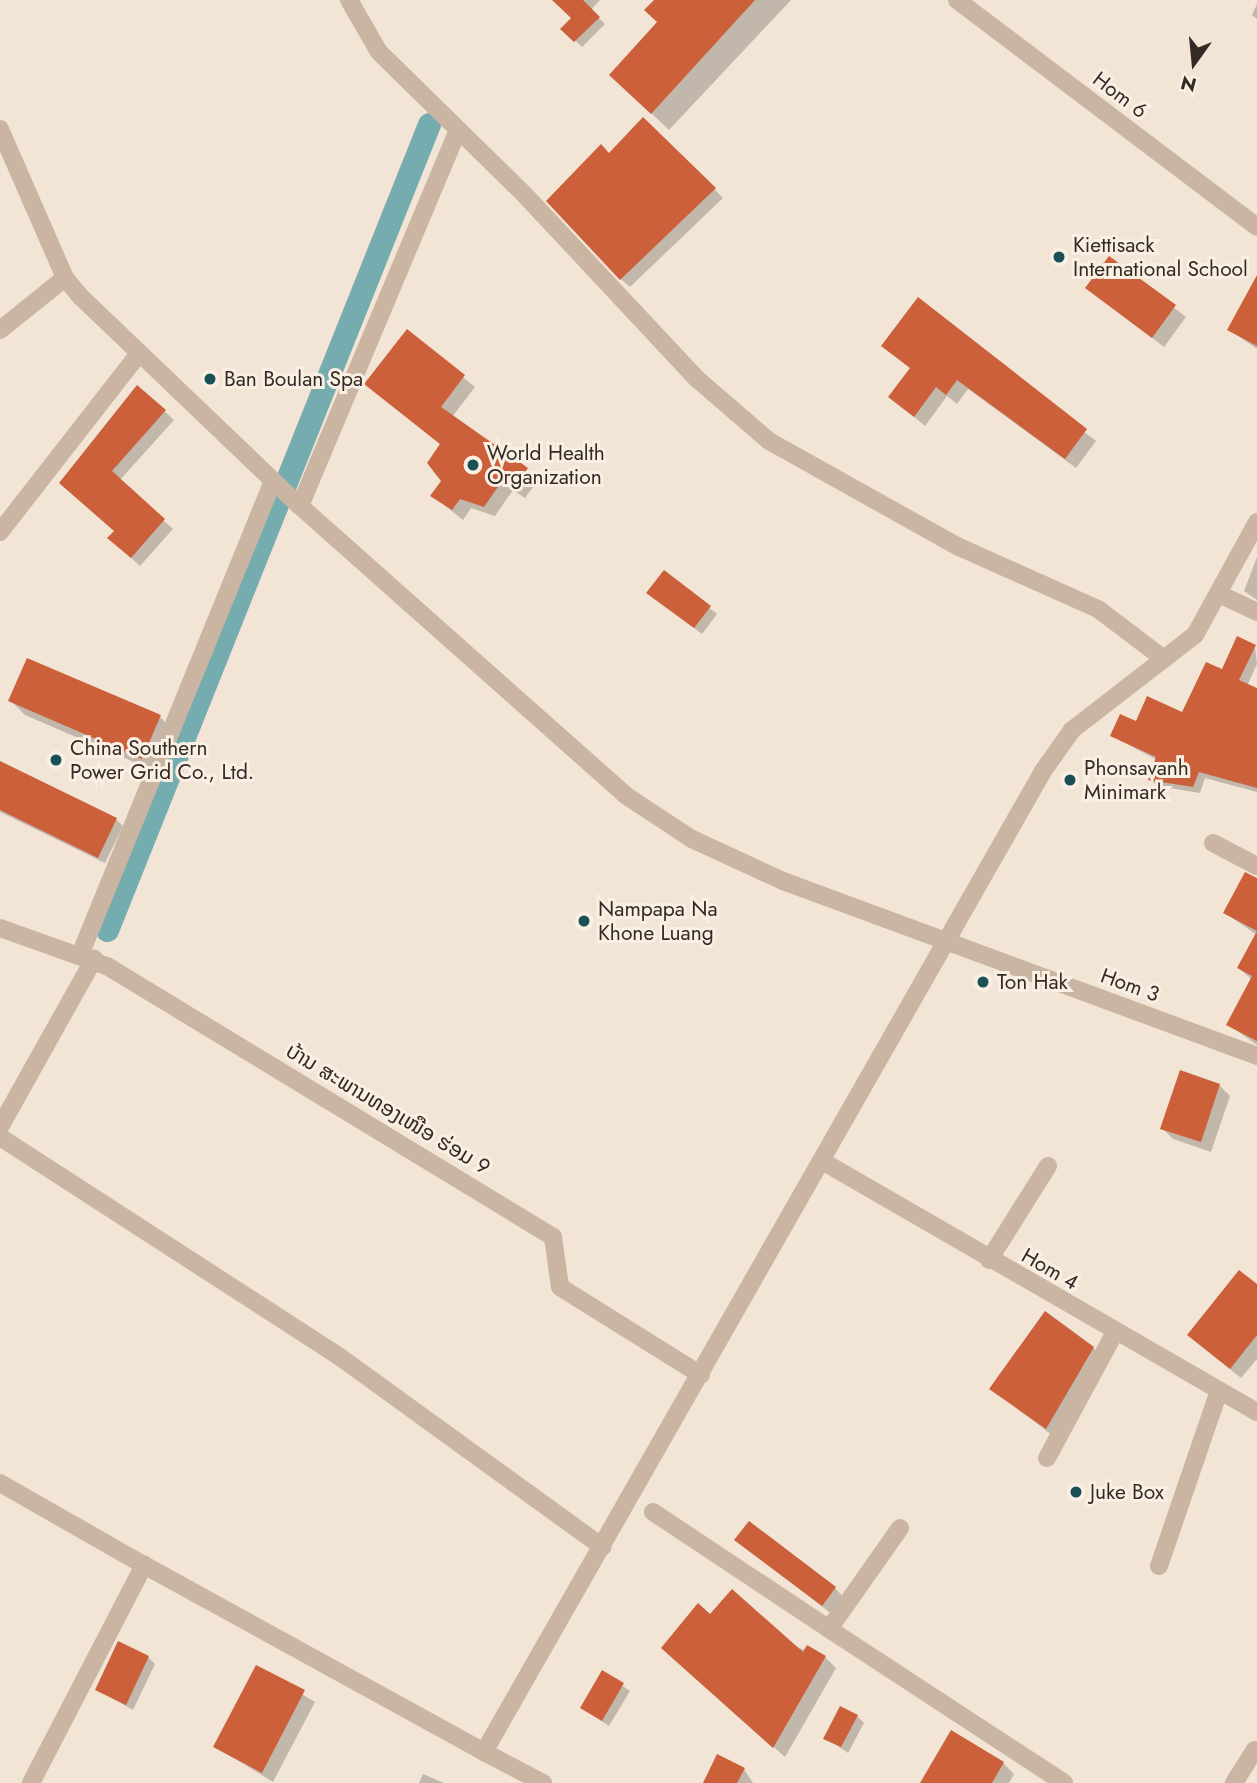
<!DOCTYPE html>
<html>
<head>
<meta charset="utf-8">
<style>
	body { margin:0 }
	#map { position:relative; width:1257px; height:1783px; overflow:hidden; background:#f2e5d6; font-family:Jost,"Noto Sans Lao",sans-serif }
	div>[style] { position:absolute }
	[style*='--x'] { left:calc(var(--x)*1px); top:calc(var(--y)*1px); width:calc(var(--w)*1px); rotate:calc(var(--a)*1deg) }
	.shadow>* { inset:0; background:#0003 }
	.canal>* { height:23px; margin:-11.5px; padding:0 11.5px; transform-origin:11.5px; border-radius:11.5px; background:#74acaf }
	.building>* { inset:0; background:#cb603b }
	.minor>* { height:18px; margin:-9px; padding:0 9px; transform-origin:9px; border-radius:9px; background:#cab5a2 }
	.tertiary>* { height:18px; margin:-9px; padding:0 9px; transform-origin:9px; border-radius:9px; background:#cab5a2 }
	.dots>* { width:19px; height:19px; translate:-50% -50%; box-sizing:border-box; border:4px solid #f9efe2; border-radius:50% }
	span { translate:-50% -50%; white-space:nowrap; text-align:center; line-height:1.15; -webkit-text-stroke:6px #f9efe2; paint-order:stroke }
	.street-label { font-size:21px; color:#342a25 }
	.poi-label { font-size:21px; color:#342a25 }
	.left { translate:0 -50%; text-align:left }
	.north { position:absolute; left:1159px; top:28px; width:70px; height:70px; -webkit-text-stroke:5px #f9efe2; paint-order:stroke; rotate:195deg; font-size:19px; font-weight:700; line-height:28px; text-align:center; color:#342a25 }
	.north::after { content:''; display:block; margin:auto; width:24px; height:32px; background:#342a25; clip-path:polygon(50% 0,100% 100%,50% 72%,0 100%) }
</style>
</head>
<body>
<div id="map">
	<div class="shadow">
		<i style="clip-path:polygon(554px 0,600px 0,591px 10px,605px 24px,582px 47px,563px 29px,574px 18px)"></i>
		<i style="clip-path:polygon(656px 0,791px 0,669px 130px,629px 92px,659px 23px)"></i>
		<i style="clip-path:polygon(1257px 4px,1257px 19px,1252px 15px)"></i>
		<i style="clip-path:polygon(644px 119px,723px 198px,630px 287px,621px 279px,609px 156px)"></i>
		<i style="clip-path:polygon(1109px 258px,1186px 317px,1164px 347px,1087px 288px)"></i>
		<i style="clip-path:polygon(1257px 278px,1257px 349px,1230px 330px)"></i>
		<i style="clip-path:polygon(407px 332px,475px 387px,452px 417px,538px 480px,525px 498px,513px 490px,495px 516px,471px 508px,463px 520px,433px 496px,443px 481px,441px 445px,366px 384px)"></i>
		<i style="clip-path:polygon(883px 346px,990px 360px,1096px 441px,1076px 468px,968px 389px,957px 404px,947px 396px,925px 426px,890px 397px,911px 369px)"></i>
		<i style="clip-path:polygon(138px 387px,174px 420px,119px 481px,173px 529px,140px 566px,118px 546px,115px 531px,70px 491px)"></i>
		<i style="clip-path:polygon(1257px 557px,1257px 600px,1244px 591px)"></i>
		<i style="clip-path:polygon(664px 572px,717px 614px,702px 634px,655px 599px)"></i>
		<i style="clip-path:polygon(1255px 647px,1257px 664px,1247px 686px,1257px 690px,1257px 792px,1205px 778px,1200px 793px,1157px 786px,1150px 779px,1157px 760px,1112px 736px,1137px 723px,1183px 715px)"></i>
		<i style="clip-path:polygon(11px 701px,160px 717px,174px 731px,157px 772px,25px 715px)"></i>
		<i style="clip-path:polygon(0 763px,116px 819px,123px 826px,105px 863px,0 812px)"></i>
		<i style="clip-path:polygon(1257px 881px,1257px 1045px,1229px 1025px,1252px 980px,1239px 968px,1257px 935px,1225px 913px)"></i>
		<i style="clip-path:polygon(1219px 1085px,1230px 1096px,1211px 1152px,1173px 1139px,1162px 1128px)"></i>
		<i style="clip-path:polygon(1257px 1286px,1257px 1359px,1241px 1378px,1200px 1345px)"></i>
		<i style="clip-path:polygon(1093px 1348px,1108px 1362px,1061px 1442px,992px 1389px)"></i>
		<i style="clip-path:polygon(737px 1540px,835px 1588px,845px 1599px,833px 1615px)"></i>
		<i style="clip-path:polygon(710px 1617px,825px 1657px,836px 1668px,785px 1757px,674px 1659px)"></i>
		<i style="clip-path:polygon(148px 1657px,155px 1664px,133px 1710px,97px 1690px)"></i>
		<i style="clip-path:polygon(257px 1667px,315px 1702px,273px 1782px,216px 1747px)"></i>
		<i style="clip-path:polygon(603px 1672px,630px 1691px,609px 1726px,582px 1708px)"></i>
		<i style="clip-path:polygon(857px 1716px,864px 1723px,848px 1753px,826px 1738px)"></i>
		<i style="clip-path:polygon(1003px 1763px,1014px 1774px,1009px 1783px,922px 1783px)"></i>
		<i style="clip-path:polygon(744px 1769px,753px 1783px,705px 1783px)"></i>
		<i style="clip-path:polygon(423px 1774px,444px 1783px,419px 1783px)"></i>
	</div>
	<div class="canal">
		<i style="--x:107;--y:930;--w:868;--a:-68.22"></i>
	</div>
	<div class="building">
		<i style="clip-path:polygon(552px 0,583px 0,600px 17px,574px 42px,560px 29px,571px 18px)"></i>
		<i style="clip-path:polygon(654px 0,755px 0,651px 114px,609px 75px,657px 22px,644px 10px)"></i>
		<i style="clip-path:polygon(643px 117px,716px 188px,620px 280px,546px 201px,601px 144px,609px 153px)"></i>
		<i style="clip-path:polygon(1109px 256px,1176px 305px,1152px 338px,1085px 288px)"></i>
		<i style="clip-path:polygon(1257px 275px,1257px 346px,1227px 330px)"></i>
		<i style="clip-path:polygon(918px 297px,1087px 429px,1065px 459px,957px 380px,946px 395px,936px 387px,914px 417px,888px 397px,910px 368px,881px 346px)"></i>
		<i style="clip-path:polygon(407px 329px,465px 375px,441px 407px,528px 468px,513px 488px,502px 481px,484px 507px,460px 499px,452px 510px,430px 496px,441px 481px,427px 463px,440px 444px,364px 384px)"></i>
		<i style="clip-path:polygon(137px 385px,166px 410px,112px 471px,165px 519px,131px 558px,107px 538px,114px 531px,59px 483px)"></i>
		<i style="clip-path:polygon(664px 570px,711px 606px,694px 628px,646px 593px)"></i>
		<i style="clip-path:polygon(1237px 636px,1256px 645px,1239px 680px,1257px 688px,1257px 788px,1199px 772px,1193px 787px,1148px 780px,1156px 757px,1110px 736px,1120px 714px,1136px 721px,1147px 696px,1182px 712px,1206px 662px,1222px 669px)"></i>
		<i style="clip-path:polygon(27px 658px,161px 715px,142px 759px,8px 701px)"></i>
		<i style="clip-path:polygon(0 761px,117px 818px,98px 858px,0 810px)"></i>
		<i style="clip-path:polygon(1245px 872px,1257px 878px,1257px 1041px,1226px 1025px,1252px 976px,1237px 968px,1257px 931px,1223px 913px)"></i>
		<i style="clip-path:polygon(1180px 1070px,1220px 1084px,1201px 1142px,1160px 1129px)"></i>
		<i style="clip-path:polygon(1239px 1270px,1257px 1284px,1257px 1335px,1230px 1369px,1187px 1335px)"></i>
		<i style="clip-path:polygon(1045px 1311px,1094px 1347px,1046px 1429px,989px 1389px)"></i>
		<i style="clip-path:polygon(749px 1521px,836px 1587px,822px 1606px,734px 1540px)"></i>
		<i style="clip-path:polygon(732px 1589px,803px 1652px,807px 1645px,826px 1656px,773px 1748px,661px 1648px,698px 1603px,710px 1614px)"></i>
		<i style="clip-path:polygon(118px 1641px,149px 1656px,126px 1705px,95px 1690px)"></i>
		<i style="clip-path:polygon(256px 1665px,305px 1690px,262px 1773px,213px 1747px)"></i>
		<i style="clip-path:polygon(602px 1670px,624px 1683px,602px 1721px,580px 1708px)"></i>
		<i style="clip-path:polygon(840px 1706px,858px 1715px,841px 1747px,823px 1739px)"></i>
		<i style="clip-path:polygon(951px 1730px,1004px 1762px,992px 1783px,920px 1783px)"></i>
		<i style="clip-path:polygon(717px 1754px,745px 1768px,737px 1783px,703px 1783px)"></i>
	</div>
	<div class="minor">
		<i style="--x:349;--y:0;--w:60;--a:60"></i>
		<i style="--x:379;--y:52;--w:202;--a:44.4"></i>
		<i style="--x:523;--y:193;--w:253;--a:46.9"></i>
		<i style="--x:696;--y:378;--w:96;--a:40.8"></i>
		<i style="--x:769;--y:441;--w:215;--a:29.2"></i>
		<i style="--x:957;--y:546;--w:154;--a:24.1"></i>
		<i style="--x:1098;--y:609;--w:83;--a:37.1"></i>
		<i style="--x:957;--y:0;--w:376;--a:37.1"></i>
		<i style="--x:0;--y:330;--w:83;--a:-38.7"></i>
		<i style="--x:300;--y:506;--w:407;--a:-67.2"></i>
		<i style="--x:0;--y:532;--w:224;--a:-52.1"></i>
		<i style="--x:1219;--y:594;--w:42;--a:25.3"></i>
		<i style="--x:1213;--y:843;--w:50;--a:27.6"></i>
		<i style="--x:0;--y:928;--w:114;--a:19.6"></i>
		<i style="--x:107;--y:966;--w:522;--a:31.28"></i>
		<i style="--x:553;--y:1237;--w:50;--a:82"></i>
		<i style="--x:560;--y:1287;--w:166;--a:32"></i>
		<i style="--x:80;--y:955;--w:512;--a:-67.85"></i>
		<i style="--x:0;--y:1127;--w:193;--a:-60.8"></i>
		<i style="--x:0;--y:1137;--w:405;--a:32.9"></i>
		<i style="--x:340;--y:1357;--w:324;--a:35.9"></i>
		<i style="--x:822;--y:1161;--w:502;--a:29.99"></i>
		<i style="--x:989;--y:1260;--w:111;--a:-57.9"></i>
		<i style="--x:1047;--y:1458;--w:143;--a:-61.6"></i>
		<i style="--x:0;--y:1483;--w:166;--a:29.7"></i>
		<i style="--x:653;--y:1512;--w:211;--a:33.6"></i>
		<i style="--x:900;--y:1528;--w:123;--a:125.1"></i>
		<i style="--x:829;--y:1629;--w:281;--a:33.2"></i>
		<i style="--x:1159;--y:1566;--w:185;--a:-71.1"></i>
		<i style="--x:484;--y:1752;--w:67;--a:27.7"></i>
		<i style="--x:1234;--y:1783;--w:39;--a:-58"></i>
	</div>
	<div class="tertiary">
		<i style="--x:0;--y:129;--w:163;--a:66.4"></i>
		<i style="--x:65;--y:278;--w:26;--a:50"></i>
		<i style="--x:82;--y:298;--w:301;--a:43.7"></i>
		<i style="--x:300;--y:506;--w:435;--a:41.6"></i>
		<i style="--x:625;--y:795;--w:80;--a:33.3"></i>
		<i style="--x:692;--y:839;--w:100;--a:24.8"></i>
		<i style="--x:783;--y:881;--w:505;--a:20.26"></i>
		<i style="--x:31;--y:1783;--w:246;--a:-62.6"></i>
		<i style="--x:144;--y:1565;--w:388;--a:28.8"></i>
		<i style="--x:484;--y:1752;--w:1129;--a:-60.32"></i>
		<i style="--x:1043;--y:771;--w:50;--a:-54.7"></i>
		<i style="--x:1072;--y:730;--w:155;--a:-37.7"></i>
		<i style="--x:1195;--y:635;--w:129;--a:-61.2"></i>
	</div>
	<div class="dots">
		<i style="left:1059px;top:257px;background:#195156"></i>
		<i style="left:210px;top:379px;background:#195156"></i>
		<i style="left:473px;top:465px;background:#195156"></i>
		<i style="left:56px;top:760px;background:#195156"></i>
		<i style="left:1070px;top:780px;background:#195156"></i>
		<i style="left:584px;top:921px;background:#195156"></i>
		<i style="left:983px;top:982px;background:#195156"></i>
		<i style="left:1076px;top:1492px;background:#195156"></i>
	</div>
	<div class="street-label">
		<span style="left:1120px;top:95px;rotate:37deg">Hom 6</span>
		<span style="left:1130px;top:985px;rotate:20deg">Hom 3</span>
		<span style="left:388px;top:1109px;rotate:31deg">ບ້ານ ສະພານທອງເໜືອ ຮ່ອມ 9</span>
		<span style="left:1050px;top:1269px;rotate:30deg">Hom 4</span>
	</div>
	<div class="poi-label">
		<span class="left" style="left:1073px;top:257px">Kiettisack<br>International School</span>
		<span class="left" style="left:224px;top:379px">Ban Boulan Spa</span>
		<span class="left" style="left:487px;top:465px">World Health<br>Organization</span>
		<span class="left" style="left:70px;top:760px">China Southern<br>Power Grid Co., Ltd.</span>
		<span class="left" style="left:1084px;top:780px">Phonsavanh<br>Minimark</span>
		<span class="left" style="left:598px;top:921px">Nampapa Na<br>Khone Luang</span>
		<span class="left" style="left:997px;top:982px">Ton Hak</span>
		<span class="left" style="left:1090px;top:1492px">Juke Box</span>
	</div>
	<div class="north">N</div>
</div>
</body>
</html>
